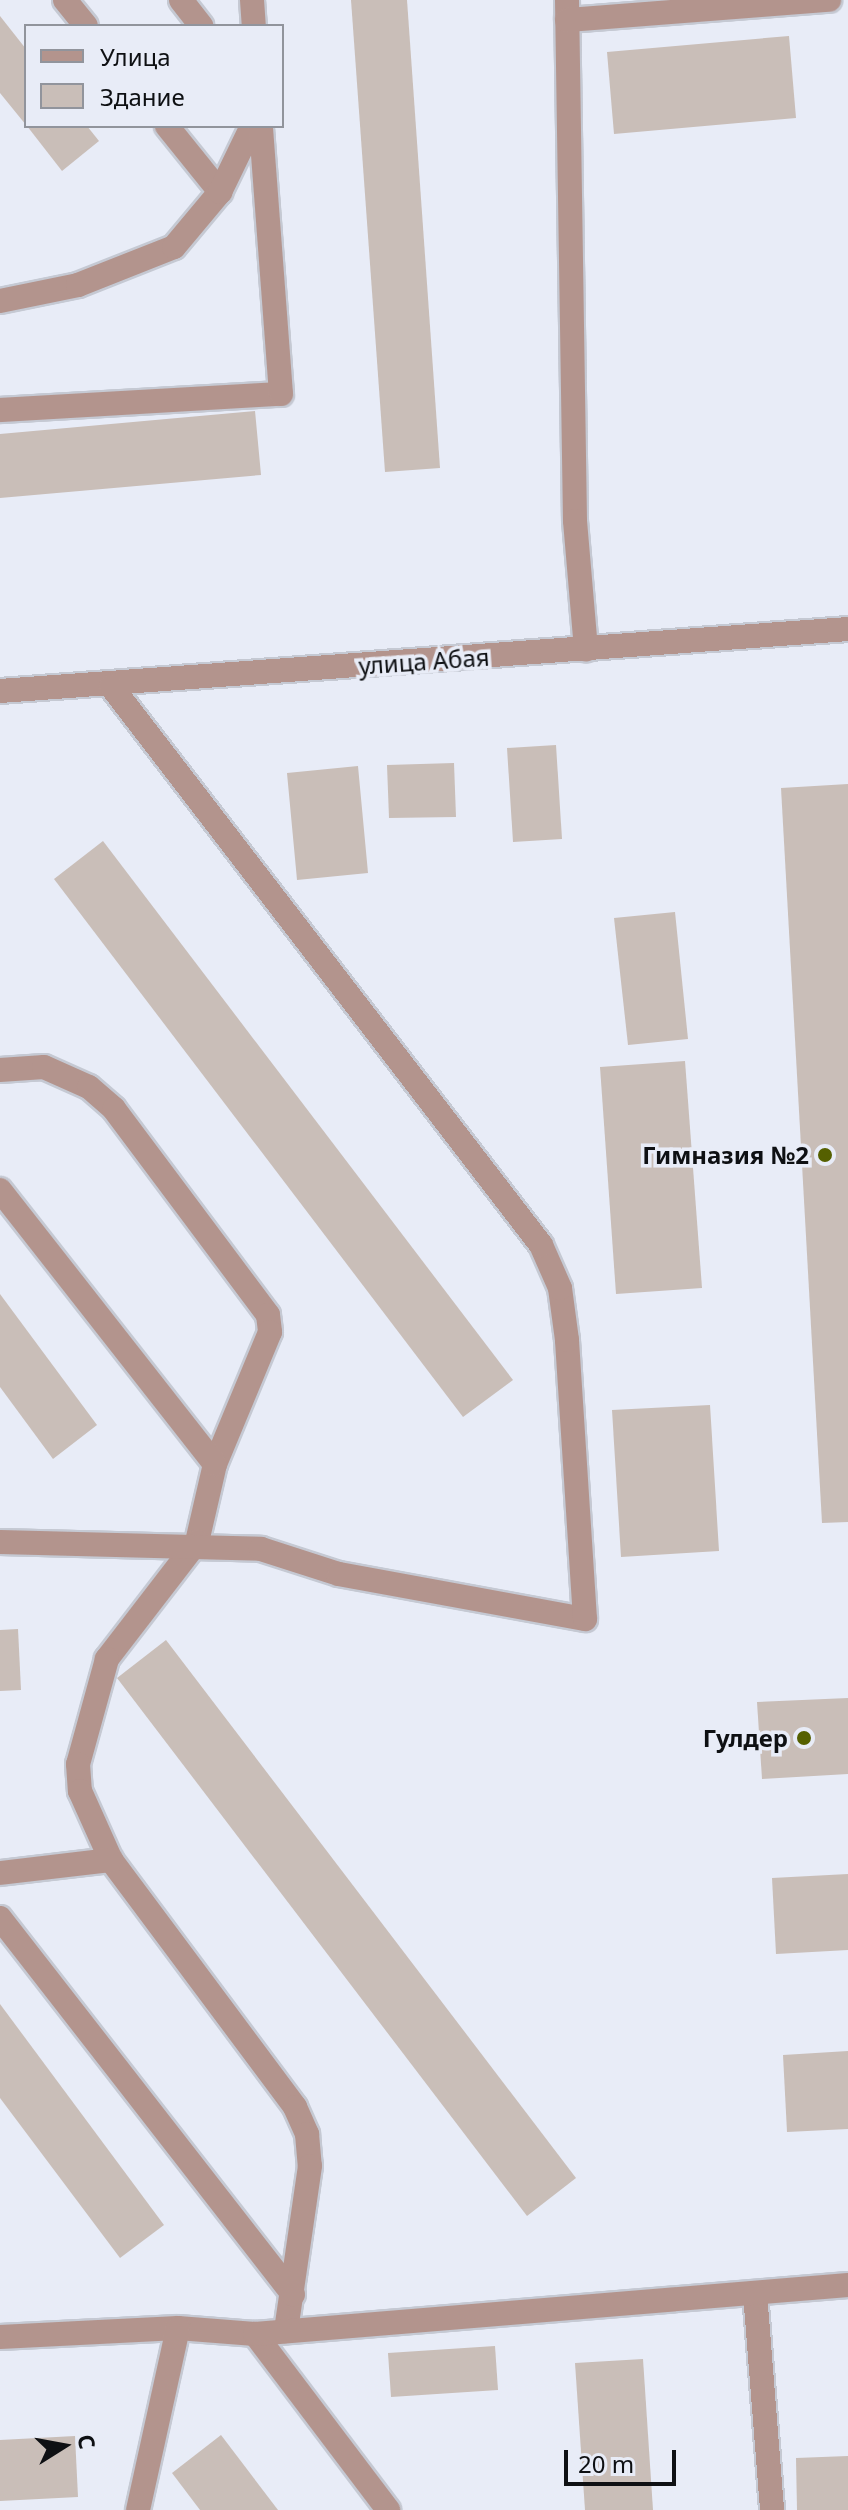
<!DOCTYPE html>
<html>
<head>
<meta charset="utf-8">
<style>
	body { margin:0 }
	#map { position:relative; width:848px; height:2510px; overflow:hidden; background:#e8ecf7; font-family:"Noto Sans",sans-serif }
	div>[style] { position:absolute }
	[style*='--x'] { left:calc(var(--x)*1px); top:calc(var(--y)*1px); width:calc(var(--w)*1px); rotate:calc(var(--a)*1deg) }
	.building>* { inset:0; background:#c9beb8 }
	.roads { filter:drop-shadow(2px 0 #c5c9d3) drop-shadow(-2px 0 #c5c9d3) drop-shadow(0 2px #c5c9d3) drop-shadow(0 -2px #c5c9d3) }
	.minor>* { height:24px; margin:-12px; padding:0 12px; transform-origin:12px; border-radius:12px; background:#b3948d }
	.dots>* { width:22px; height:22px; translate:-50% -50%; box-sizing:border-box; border:4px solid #e8ecf7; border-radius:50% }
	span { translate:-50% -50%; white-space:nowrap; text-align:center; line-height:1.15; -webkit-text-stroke:7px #e8ecf7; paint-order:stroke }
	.street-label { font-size:24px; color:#0e1013 }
	.poi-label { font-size:24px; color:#0e1013; font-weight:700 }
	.right { translate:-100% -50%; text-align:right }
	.legend { position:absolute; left:24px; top:24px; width:260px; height:104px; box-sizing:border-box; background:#e8ecf7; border:2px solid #91949c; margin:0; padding:10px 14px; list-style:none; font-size:24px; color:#0e1013 }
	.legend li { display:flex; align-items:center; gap:16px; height:40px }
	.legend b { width:40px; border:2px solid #91949c }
	.north { position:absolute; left:24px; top:2406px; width:80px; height:80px; -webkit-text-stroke:6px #e8ecf7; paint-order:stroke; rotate:79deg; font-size:22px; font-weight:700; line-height:32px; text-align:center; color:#0e1013 }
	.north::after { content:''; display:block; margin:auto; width:28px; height:36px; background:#0e1013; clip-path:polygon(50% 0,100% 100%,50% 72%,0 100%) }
	.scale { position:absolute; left:564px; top:2450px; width:112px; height:36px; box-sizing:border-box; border:4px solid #0e1013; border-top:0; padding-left:10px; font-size:24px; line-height:28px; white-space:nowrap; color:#0e1013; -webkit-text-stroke:6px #e8ecf7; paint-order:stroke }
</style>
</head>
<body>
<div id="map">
	<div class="building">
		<i style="clip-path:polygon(351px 0,407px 0,440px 468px,385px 472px)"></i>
		<i style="clip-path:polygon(0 16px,26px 49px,26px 125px,0 93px)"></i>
		<i style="clip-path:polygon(789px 36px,796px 118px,614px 134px,607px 52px)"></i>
		<i style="clip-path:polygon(27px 126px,87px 126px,99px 141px,62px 171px)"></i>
		<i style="clip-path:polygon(255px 411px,261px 475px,0 498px,0 434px)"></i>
		<i style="clip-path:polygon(556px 745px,562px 839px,513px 842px,507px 748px)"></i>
		<i style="clip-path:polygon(454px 763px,456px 817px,389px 818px,387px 765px)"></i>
		<i style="clip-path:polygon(358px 766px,368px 873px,297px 880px,287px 773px)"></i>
		<i style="clip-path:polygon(848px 784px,848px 1522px,822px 1523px,781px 788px)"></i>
		<i style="clip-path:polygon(103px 841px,513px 1380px,463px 1417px,54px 879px)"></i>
		<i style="clip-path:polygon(675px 912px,688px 1039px,628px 1045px,614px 918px)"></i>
		<i style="clip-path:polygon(685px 1061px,702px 1288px,616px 1294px,600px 1067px)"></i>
		<i style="clip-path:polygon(0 1294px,97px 1425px,53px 1459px,0 1387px)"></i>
		<i style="clip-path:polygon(710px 1405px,719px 1551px,621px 1557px,612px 1410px)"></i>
		<i style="clip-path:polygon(18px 1629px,21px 1690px,0 1691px,0 1630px)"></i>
		<i style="clip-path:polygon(166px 1640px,576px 2178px,527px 2216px,117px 1678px)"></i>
		<i style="clip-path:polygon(848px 1698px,848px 1774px,762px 1779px,757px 1702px)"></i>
		<i style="clip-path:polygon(848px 1874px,848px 1950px,776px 1954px,772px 1878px)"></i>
		<i style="clip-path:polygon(0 2004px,164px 2225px,120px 2258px,0 2098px)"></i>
		<i style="clip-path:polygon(848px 2051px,848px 2129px,787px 2132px,783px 2055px)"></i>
		<i style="clip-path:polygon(495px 2346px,498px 2390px,391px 2397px,388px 2353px)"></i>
		<i style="clip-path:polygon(643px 2359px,653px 2510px,585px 2510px,575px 2363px)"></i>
		<i style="clip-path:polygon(221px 2435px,278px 2510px,200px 2510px,172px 2473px)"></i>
		<i style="clip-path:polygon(75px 2436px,78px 2497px,0 2501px,0 2440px)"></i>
		<i style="clip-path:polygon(848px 2456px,848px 2510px,797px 2510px,796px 2458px)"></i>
	</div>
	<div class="roads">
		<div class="minor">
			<i style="--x:65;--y:0;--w:33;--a:51"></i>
			<i style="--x:181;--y:0;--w:33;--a:52"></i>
			<i style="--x:252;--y:0;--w:26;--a:86"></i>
			<i style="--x:567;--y:0;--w:521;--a:89.12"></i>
			<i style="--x:575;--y:521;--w:129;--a:85.1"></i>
			<i style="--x:567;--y:20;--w:263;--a:-4.4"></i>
			<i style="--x:167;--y:126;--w:85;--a:51.2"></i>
			<i style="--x:0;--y:301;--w:80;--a:-11.6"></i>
			<i style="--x:78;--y:285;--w:103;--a:-21.6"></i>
			<i style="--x:174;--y:247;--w:72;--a:-50.1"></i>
			<i style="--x:220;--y:192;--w:73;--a:-64.1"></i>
			<i style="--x:0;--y:410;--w:281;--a:-3.3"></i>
			<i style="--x:281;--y:394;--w:269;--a:-94.3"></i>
			<i style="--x:0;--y:691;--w:850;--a:-4.18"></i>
			<i style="--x:0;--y:1070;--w:44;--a:-3.9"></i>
			<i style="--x:44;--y:1067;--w:49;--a:24"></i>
			<i style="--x:89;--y:1087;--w:33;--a:41"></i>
			<i style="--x:114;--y:1109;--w:257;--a:53.2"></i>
			<i style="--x:268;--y:1315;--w:17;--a:83"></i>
			<i style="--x:270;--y:1332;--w:143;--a:112.6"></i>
			<i style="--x:215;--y:1464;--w:80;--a:103"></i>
			<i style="--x:197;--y:1542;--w:148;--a:127.6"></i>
			<i style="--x:107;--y:1659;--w:109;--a:105.4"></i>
			<i style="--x:78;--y:1764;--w:27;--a:86"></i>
			<i style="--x:80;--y:1791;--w:76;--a:65.8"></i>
			<i style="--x:111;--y:1860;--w:308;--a:53.3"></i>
			<i style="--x:295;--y:2107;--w:30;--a:66"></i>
			<i style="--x:307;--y:2134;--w:32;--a:85"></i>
			<i style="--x:310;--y:2166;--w:167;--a:98.3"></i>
			<i style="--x:0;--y:1190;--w:348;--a:51.9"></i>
			<i style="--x:0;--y:1542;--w:261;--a:1.5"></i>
			<i style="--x:261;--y:1549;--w:82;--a:17.8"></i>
			<i style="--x:339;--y:1574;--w:250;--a:10.4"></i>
			<i style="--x:585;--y:1619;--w:280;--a:-93.7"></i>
			<i style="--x:567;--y:1340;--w:52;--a:-97.7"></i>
			<i style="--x:560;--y:1288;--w:47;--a:-113.8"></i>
			<i style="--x:541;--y:1245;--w:705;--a:-127.57"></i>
			<i style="--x:0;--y:1873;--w:112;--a:-6.7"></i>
			<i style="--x:0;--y:1918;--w:477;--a:52.1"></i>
			<i style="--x:755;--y:2293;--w:218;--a:85.5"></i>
			<i style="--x:255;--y:2334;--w:221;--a:52.9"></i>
			<i style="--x:0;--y:2337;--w:178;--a:-2.9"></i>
			<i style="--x:178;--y:2328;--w:77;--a:4.5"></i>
			<i style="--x:255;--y:2334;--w:595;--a:-4.72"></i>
			<i style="--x:138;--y:2510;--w:186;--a:-77.6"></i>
		</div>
	</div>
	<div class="dots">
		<i style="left:825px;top:1155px;background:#556000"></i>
		<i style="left:804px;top:1738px;background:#556000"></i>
	</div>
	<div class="street-label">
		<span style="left:424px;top:661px;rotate:-4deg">улица Абая</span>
	</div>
	<div class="poi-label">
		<span class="right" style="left:809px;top:1155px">Гимназия №2</span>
		<span class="right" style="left:788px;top:1738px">Гулдер</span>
	</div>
	<ul class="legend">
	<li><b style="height:10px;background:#b3948d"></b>Улица</li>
	<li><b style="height:22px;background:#c9beb8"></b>Здание</li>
	</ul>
	<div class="north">С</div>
	<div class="scale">20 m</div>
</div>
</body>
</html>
